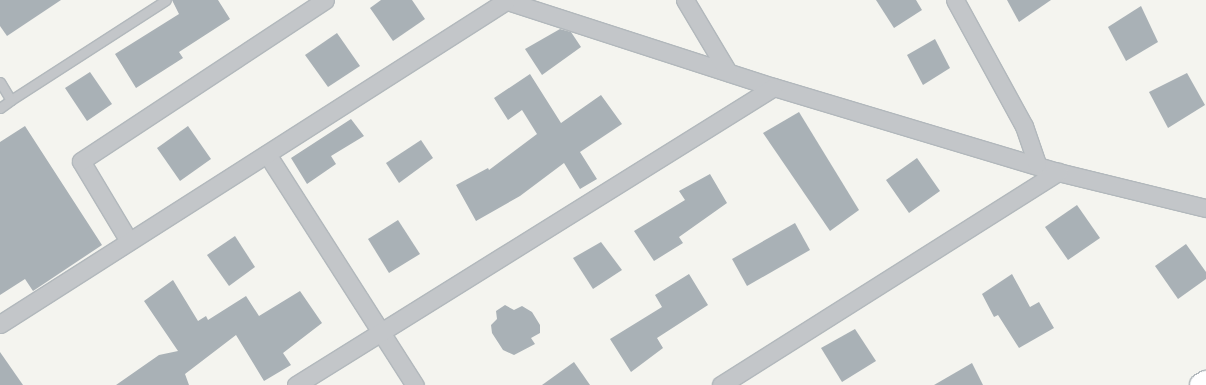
<!DOCTYPE html>
<html>
<head>
<meta charset="utf-8">
<style>
	body { margin:0 }
	#map { position:relative; width:1206px; height:385px; overflow:hidden; background:#f4f4ef; font-family:Barlow,sans-serif }
	div>[style] { position:absolute }
	[style*='--x'] { left:calc(var(--x)*1px); top:calc(var(--y)*1px); width:calc(var(--w)*1px); rotate:calc(var(--a)*1deg) }
	.building>* { inset:0; background:#a9b1b6 }
	.roads { filter:drop-shadow(1px 0 #b2b8bc) drop-shadow(-1px 0 #b2b8bc) drop-shadow(0 1px #b2b8bc) drop-shadow(0 -1px #b2b8bc) }
	.lane>* { height:9px; margin:-4.5px; padding:0 4.5px; transform-origin:4.5px; border-radius:4.5px; background:#c3c6c9 }
	.street>* { height:17px; margin:-8.5px; padding:0 8.5px; transform-origin:8.5px; border-radius:8.5px; background:#c3c6c9 }
	.secondary>* { height:22px; margin:-11px; padding:0 11px; transform-origin:11px; border-radius:11px; background:#fff }
	span { translate:-50% -50%; white-space:nowrap; text-align:center; line-height:1.15; -webkit-text-stroke:4px #fff; paint-order:stroke }
</style>
</head>
<body>
<div id="map">
	<div class="building">
		<i style="clip-path:polygon(0 0,61px 0,7px 36px,0 26px)"></i>
		<i style="clip-path:polygon(172px 0,218px 0,230px 19px,179px 52px,183px 58px,136px 88px,115px 54px,179px 14px)"></i>
		<i style="clip-path:polygon(381px 0,412px 0,425px 19px,393px 41px,370px 8px)"></i>
		<i style="clip-path:polygon(876px 0,916px 0,922px 10px,894px 28px)"></i>
		<i style="clip-path:polygon(1007px 0,1051px 0,1019px 22px)"></i>
		<i style="clip-path:polygon(1141px 6px,1158px 42px,1126px 61px,1108px 27px)"></i>
		<i style="clip-path:polygon(560px 29px,571px 32px,581px 47px,542px 75px,525px 49px)"></i>
		<i style="clip-path:polygon(337px 33px,360px 66px,328px 87px,305px 55px)"></i>
		<i style="clip-path:polygon(935px 39px,950px 68px,923px 85px,907px 55px)"></i>
		<i style="clip-path:polygon(90px 72px,112px 104px,87px 121px,65px 88px)"></i>
		<i style="clip-path:polygon(1187px 73px,1205px 105px,1168px 128px,1149px 92px)"></i>
		<i style="clip-path:polygon(530px 74px,561px 123px,601px 95px,622px 124px,580px 152px,597px 179px,580px 189px,564px 163px,520px 196px,476px 221px,456px 185px,488px 168px,489px 170px,537px 134px,522px 110px,508px 120px,494px 98px)"></i>
		<i style="clip-path:polygon(799px 112px,859px 210px,830px 231px,763px 133px)"></i>
		<i style="clip-path:polygon(351px 119px,364px 136px,331px 156px,336px 164px,307px 184px,291px 158px)"></i>
		<i style="clip-path:polygon(25px 126px,102px 245px,33px 291px,25px 279px,0 295px,0 142px)"></i>
		<i style="clip-path:polygon(188px 126px,211px 159px,180px 181px,157px 148px)"></i>
		<i style="clip-path:polygon(421px 140px,433px 158px,399px 183px,386px 163px)"></i>
		<i style="clip-path:polygon(917px 158px,940px 191px,909px 213px,886px 180px)"></i>
		<i style="clip-path:polygon(710px 174px,727px 203px,679px 237px,683px 243px,654px 261px,634px 231px,685px 200px,679px 191px)"></i>
		<i style="clip-path:polygon(1077px 205px,1100px 238px,1068px 260px,1045px 227px)"></i>
		<i style="clip-path:polygon(398px 220px,420px 254px,389px 273px,368px 239px)"></i>
		<i style="clip-path:polygon(795px 223px,810px 250px,747px 286px,732px 259px)"></i>
		<i style="clip-path:polygon(235px 236px,255px 267px,229px 286px,207px 255px)"></i>
		<i style="clip-path:polygon(601px 242px,622px 270px,593px 289px,573px 258px)"></i>
		<i style="clip-path:polygon(1186px 244px,1206px 272px,1206px 279px,1178px 299px,1155px 266px)"></i>
		<i style="clip-path:polygon(689px 274px,708px 305px,657px 338px,663px 348px,631px 372px,610px 339px,662px 307px,655px 295px)"></i>
		<i style="clip-path:polygon(1012px 274px,1030px 307px,1039px 302px,1054px 328px,1019px 348px,998px 315px,994px 317px,982px 294px)"></i>
		<i style="clip-path:polygon(173px 280px,198px 321px,206px 316px,208px 320px,246px 296px,259px 316px,300px 291px,322px 323px,283px 353px,291px 365px,264px 381px,236px 335px,185px 374px,189px 385px,116px 385px,159px 355px,178px 351px,144px 301px)"></i>
		<i style="clip-path:polygon(505px 305px,514px 310px,522px 306px,532px 312px,540px 325px,540px 333px,531px 338px,535px 344px,514px 355px,503px 350px,492px 333px,491px 325px,497px 319px,496px 311px)"></i>
		<i style="clip-path:polygon(855px 329px,876px 361px,842px 382px,821px 348px)"></i>
		<i style="clip-path:polygon(0 352px,23px 385px,0 385px)"></i>
		<i style="clip-path:polygon(574px 362px,590px 385px,542px 385px)"></i>
		<i style="clip-path:polygon(972px 363px,983px 385px,934px 385px)"></i>
	</div>
	<div class="roads">
		<div class="lane">
			<i style="--x:0;--y:82;--w:21;--a:59"></i>
			<i style="--x:11;--y:100;--w:184;--a:-32.8"></i>
			<i style="--x:0;--y:108;--w:14;--a:-36"></i>
		</div>
		<div class="street">
			<i style="--x:504;--y:0;--w:284;--a:17.9"></i>
			<i style="--x:774;--y:87;--w:296;--a:16.7"></i>
			<i style="--x:1058;--y:172;--w:152;--a:13.7"></i>
			<i style="--x:685;--y:0;--w:84;--a:59.2"></i>
			<i style="--x:955;--y:0;--w:144;--a:61.3"></i>
			<i style="--x:1024;--y:126;--w:40;--a:71.1"></i>
			<i style="--x:267;--y:154;--w:274;--a:57.4"></i>
			<i style="--x:129;--y:241;--w:93;--a:-121"></i>
			<i style="--x:81;--y:161;--w:292;--a:-33.4"></i>
			<i style="--x:0;--y:324;--w:600;--a:-32.55"></i>
			<i style="--x:296;--y:385;--w:563;--a:-31.94"></i>
			<i style="--x:721;--y:385;--w:399;--a:-32.3"></i>
		</div>
		<div class="secondary">
			<i style="--x:1201;--y:385;--w:6;--a:-31"></i>
		</div>
	</div>
</div>
</body>
</html>
